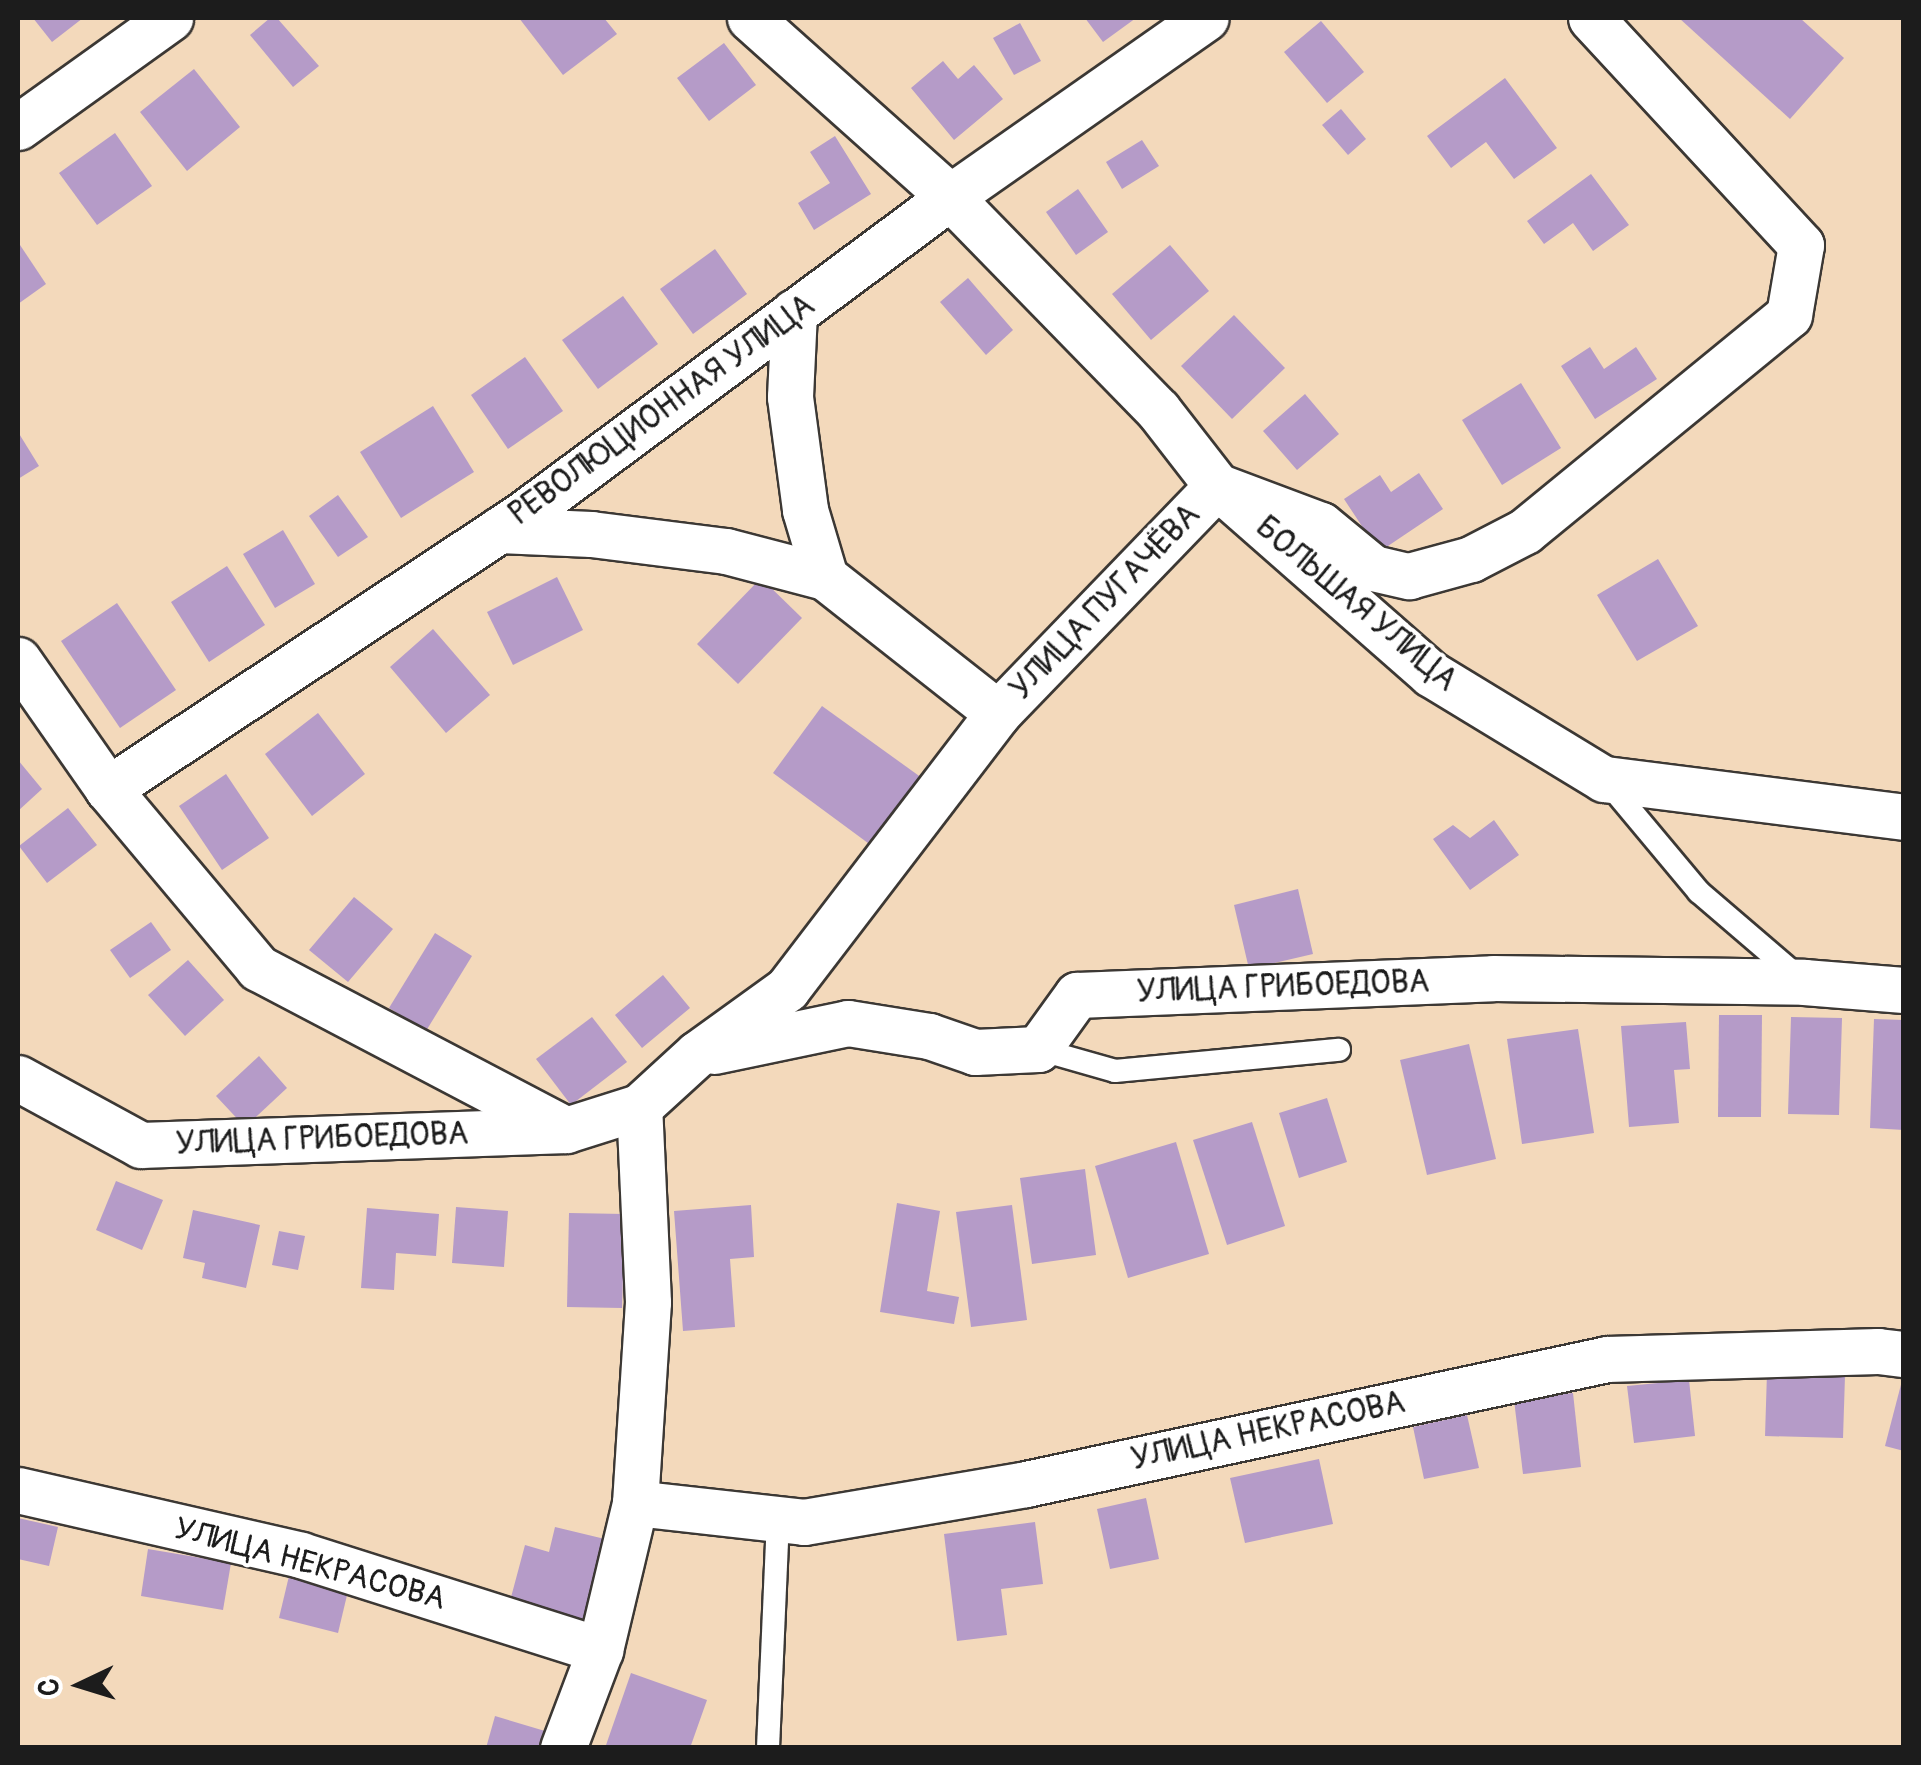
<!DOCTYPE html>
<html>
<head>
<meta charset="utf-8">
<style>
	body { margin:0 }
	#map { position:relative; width:1921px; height:1765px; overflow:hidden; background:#f3d9bb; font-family:Pangolin,sans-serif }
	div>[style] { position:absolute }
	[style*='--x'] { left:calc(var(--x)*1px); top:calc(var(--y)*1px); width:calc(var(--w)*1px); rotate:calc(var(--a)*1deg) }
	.building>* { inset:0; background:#b59bc8 }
	.roads { filter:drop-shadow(2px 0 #3c3834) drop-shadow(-2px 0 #3c3834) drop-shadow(0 2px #3c3834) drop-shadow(0 -2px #3c3834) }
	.lane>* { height:22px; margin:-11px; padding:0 11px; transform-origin:11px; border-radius:11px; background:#fff }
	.street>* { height:45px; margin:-22.5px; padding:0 22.5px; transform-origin:22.5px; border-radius:22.5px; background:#fff }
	span { translate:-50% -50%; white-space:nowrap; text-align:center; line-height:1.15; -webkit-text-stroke:8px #fff; paint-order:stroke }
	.street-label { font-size:32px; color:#1c1c1c }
	.frame { position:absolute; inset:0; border:20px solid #1c1c1c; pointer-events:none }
	.north { position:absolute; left:30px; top:1635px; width:100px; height:100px; -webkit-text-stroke:8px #fff; paint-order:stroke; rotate:266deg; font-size:28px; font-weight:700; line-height:40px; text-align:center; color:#1c1c1c }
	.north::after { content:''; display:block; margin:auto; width:35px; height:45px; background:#1c1c1c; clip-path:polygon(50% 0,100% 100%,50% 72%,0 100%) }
</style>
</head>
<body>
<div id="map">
	<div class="building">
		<i style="clip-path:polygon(33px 18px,83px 18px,52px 42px)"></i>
		<i style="clip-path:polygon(270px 18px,277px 18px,319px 66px,293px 87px,250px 35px)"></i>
		<i style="clip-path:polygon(519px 18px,604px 18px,617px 34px,563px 75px)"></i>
		<i style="clip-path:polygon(1085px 18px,1136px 18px,1103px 42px)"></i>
		<i style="clip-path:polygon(1679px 18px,1800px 18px,1844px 58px,1790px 119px)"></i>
		<i style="clip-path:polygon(1321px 21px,1364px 72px,1327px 103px,1284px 52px)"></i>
		<i style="clip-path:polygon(1020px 23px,1041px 61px,1014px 75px,993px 38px)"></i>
		<i style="clip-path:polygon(724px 43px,756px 85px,709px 121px,677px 78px)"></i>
		<i style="clip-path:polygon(943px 61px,958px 79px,974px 65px,1003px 99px,954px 140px,911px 88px)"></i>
		<i style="clip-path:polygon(194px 69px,240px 127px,187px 171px,140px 112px)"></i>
		<i style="clip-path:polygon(1505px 78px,1557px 148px,1514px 179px,1486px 142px,1451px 168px,1427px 136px)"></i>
		<i style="clip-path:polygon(1341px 109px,1366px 139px,1348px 155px,1322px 125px)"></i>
		<i style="clip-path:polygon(115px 133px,152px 186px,97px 225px,59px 173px)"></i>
		<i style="clip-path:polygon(835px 136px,871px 194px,814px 230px,798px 203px,830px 183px,810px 152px)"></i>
		<i style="clip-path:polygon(1142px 140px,1159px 166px,1122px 189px,1106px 162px)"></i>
		<i style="clip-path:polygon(1591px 174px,1629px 225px,1593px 251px,1573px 223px,1544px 244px,1527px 221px)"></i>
		<i style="clip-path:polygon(1078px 189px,1108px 232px,1076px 255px,1046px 212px)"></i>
		<i style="clip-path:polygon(18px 242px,46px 284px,18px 304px)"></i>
		<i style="clip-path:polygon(1170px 245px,1209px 291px,1151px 340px,1112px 294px)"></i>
		<i style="clip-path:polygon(715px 249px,747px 294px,693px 334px,660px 289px)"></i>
		<i style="clip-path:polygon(968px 278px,1013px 330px,986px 355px,940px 302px)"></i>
		<i style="clip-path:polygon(623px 296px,658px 344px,598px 389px,562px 340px)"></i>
		<i style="clip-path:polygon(1234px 315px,1285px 368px,1232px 419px,1181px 366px)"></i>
		<i style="clip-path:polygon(1590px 347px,1604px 369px,1636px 347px,1657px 379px,1595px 419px,1561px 366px)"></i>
		<i style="clip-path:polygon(525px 357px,563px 411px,508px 449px,471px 395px)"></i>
		<i style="clip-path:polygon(1521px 383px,1561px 448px,1502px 485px,1462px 420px)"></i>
		<i style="clip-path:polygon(1305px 394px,1339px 434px,1297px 470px,1263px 431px)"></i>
		<i style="clip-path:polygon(433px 406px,474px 472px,401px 518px,360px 452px)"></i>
		<i style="clip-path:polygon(18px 432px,39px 466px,18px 479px)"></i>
		<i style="clip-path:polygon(1419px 473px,1443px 509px,1379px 552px,1344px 499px,1380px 475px,1391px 492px)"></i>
		<i style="clip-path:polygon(338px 495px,368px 537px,338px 557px,309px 516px)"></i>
		<i style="clip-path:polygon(283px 530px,315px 584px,275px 608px,243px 554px)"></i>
		<i style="clip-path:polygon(1658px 559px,1698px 626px,1637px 661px,1597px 595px)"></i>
		<i style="clip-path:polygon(227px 566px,265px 625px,209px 662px,171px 602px)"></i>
		<i style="clip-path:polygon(557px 577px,583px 630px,513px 665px,487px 612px)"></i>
		<i style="clip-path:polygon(761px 578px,802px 618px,738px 684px,697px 644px)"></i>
		<i style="clip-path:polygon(117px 603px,176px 690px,120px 728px,61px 641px)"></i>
		<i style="clip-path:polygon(433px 629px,490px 695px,446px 733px,390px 667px)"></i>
		<i style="clip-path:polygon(822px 706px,922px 778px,872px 846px,773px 773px)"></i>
		<i style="clip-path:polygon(318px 713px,365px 774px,312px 816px,265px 754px)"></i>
		<i style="clip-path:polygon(18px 760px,42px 789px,18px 811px)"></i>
		<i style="clip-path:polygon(226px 774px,269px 838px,222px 870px,179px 806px)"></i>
		<i style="clip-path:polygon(68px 808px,97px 845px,47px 883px,19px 846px)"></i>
		<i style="clip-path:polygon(1494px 820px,1519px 855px,1470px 890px,1433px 839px,1453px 825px,1470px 838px)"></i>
		<i style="clip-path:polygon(1298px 889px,1313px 954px,1249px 969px,1234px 905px)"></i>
		<i style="clip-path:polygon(354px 897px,393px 929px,348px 982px,309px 950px)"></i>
		<i style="clip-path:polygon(151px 922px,171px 950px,130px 978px,110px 950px)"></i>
		<i style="clip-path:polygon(435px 933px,472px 956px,426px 1031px,389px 1008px)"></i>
		<i style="clip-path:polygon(188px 960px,224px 1000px,185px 1036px,148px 995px)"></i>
		<i style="clip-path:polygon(663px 975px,690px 1008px,642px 1048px,615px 1015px)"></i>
		<i style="clip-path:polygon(1719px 1015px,1762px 1015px,1761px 1117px,1718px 1117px)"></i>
		<i style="clip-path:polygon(592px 1017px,627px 1062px,571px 1105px,536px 1059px)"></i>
		<i style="clip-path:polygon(1791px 1017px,1842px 1018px,1839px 1115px,1788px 1114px)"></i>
		<i style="clip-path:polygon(1874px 1019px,1904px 1020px,1904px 1130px,1870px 1128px)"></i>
		<i style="clip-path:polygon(1686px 1022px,1690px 1069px,1674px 1070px,1679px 1123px,1629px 1127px,1621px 1026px)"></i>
		<i style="clip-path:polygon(1578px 1029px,1594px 1133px,1522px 1144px,1507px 1039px)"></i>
		<i style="clip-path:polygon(1469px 1044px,1496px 1159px,1427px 1175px,1400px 1060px)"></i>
		<i style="clip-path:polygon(259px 1056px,287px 1088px,245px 1127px,216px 1096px)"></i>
		<i style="clip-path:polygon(1327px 1098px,1347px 1162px,1299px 1178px,1279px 1113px)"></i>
		<i style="clip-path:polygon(1252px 1122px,1285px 1226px,1227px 1245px,1193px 1140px)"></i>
		<i style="clip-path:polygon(1176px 1142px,1209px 1254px,1128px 1278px,1095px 1166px)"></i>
		<i style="clip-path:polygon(1085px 1169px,1096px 1255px,1032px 1264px,1020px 1178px)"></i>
		<i style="clip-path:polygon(116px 1181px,163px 1200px,142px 1250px,96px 1230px)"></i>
		<i style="clip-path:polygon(897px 1203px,940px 1211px,927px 1291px,959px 1297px,954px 1324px,880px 1312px)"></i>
		<i style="clip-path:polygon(751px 1205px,754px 1257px,730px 1259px,735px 1327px,683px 1331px,674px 1211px)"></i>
		<i style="clip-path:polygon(1012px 1205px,1027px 1320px,971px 1327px,956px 1212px)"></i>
		<i style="clip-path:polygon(456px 1207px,508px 1211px,504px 1267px,452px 1263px)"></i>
		<i style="clip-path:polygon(367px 1208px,439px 1214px,436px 1256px,396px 1253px,394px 1290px,361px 1288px)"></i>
		<i style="clip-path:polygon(193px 1210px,260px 1225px,246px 1288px,202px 1278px,205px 1263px,183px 1258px)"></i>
		<i style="clip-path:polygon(569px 1213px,625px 1214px,622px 1308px,567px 1307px)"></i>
		<i style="clip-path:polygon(279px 1231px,305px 1236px,298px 1270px,272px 1265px)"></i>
		<i style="clip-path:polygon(1767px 1373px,1845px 1376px,1843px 1438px,1765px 1436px)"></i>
		<i style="clip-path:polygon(1904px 1373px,1904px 1451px,1885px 1446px)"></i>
		<i style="clip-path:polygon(1689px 1380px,1695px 1436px,1634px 1443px,1627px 1386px)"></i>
		<i style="clip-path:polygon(1573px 1393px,1581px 1467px,1523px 1474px,1514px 1400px)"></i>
		<i style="clip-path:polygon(1467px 1415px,1479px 1468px,1424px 1479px,1413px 1427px)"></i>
		<i style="clip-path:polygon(1319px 1459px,1333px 1524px,1245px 1543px,1230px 1478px)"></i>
		<i style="clip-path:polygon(1146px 1498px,1159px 1559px,1110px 1569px,1097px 1509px)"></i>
		<i style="clip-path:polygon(18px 1518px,58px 1527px,49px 1566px,18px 1559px)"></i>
		<i style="clip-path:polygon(1035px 1522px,1043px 1584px,1001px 1589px,1007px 1635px,957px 1641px,944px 1534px)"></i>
		<i style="clip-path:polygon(555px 1527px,609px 1540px,589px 1621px,510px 1601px,525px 1545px,549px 1552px)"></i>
		<i style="clip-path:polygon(148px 1549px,231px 1563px,223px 1610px,141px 1596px)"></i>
		<i style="clip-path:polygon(289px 1576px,348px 1591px,338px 1633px,279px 1618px)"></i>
		<i style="clip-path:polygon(631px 1673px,707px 1700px,690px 1748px,605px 1748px)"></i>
		<i style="clip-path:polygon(495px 1716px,545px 1731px,540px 1748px,486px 1748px)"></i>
	</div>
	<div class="roads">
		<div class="lane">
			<i style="--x:1607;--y:782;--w:143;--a:50.1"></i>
			<i style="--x:1699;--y:892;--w:129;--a:40.6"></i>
			<i style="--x:1038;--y:1049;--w:80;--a:15.9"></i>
			<i style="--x:1115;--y:1071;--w:225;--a:-5.4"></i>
			<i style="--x:768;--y:1748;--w:229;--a:-87.5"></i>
		</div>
		<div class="street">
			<i style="--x:750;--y:18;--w:268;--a:41.8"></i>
			<i style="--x:950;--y:197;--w:298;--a:45.7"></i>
			<i style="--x:1158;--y:410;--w:96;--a:52.2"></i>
			<i style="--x:1217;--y:486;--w:285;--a:41.3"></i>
			<i style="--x:1431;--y:674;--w:202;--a:31.3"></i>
			<i style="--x:1604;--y:779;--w:302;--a:7.2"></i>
			<i style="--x:18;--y:127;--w:187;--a:-35.6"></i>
			<i style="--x:794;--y:312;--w:85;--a:92.7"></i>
			<i style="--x:790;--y:397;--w:114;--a:82.4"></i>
			<i style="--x:805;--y:510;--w:70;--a:73.4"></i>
			<i style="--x:499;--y:530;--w:92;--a:2.5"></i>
			<i style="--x:591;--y:534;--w:136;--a:7.2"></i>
			<i style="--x:726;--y:551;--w:102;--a:14.7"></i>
			<i style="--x:825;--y:577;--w:220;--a:38.2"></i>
			<i style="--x:18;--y:660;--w:157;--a:55.1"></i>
			<i style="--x:108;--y:789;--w:234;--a:50"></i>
			<i style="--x:258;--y:968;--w:348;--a:27.7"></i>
			<i style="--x:108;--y:789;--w:496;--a:-33.5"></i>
			<i style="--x:522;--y:515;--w:533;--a:-36.61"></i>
			<i style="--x:950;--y:197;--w:312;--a:-35"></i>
			<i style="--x:714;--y:1051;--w:137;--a:-11.8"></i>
			<i style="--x:848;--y:1023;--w:82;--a:9.1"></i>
			<i style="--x:929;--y:1036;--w:49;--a:19.2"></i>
			<i style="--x:975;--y:1052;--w:63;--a:-2.7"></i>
			<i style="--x:1038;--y:1049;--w:67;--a:-54.2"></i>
			<i style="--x:1077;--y:995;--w:416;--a:-2.3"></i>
			<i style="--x:1493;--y:978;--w:311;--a:0.7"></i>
			<i style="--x:1804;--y:982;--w:100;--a:4.6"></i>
			<i style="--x:18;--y:1078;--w:140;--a:28.6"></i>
			<i style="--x:141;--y:1145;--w:425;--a:-2"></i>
			<i style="--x:566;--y:1130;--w:77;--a:-17.5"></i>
			<i style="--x:18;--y:1490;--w:290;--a:12.9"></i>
			<i style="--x:301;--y:1555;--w:314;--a:17.6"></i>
			<i style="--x:635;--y:1503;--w:170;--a:6.4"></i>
			<i style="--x:804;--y:1522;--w:225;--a:-9.7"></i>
			<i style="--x:1026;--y:1484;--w:594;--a:-12.14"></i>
			<i style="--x:1607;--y:1359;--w:271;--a:-1.7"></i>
			<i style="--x:1878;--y:1351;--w:26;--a:7"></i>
			<i style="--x:563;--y:1748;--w:105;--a:-69.3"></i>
			<i style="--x:600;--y:1650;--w:151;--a:-76.6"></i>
			<i style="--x:635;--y:1503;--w:201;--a:-86.3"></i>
			<i style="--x:648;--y:1302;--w:195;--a:-92.6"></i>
			<i style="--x:639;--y:1107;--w:79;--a:-42.4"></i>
			<i style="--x:697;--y:1054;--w:111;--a:-35.8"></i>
			<i style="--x:787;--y:989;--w:347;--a:-52.6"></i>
			<i style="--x:998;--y:713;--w:315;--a:-46"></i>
			<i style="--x:1217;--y:486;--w:111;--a:20.6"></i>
			<i style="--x:1321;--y:525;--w:67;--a:39.6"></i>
			<i style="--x:1373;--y:568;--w:37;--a:13"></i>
			<i style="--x:1409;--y:576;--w:64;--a:-15.3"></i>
			<i style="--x:1471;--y:559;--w:61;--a:-27.4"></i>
			<i style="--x:1525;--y:531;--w:341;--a:-39.3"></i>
			<i style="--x:1789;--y:315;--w:71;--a:-80.3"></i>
			<i style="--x:1801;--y:245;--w:309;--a:-132.8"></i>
		</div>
	</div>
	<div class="street-label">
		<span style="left:662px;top:410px;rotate:-36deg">РЕВОЛЮЦИОННАЯ УЛИЦА</span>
		<span style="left:1105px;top:602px;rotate:-46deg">УЛИЦА ПУГАЧЁВА</span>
		<span style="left:1356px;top:604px;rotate:40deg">БОЛЬШАЯ УЛИЦА</span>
		<span style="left:1283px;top:987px;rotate:-2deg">УЛИЦА ГРИБОЕДОВА</span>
		<span style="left:322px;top:1139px;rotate:-2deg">УЛИЦА ГРИБОЕДОВА</span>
		<span style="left:1268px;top:1431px;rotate:-12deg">УЛИЦА НЕКРАСОВА</span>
		<span style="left:310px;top:1564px;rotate:15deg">УЛИЦА НЕКРАСОВА</span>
	</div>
	<div class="frame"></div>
	<div class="north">С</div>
</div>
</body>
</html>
